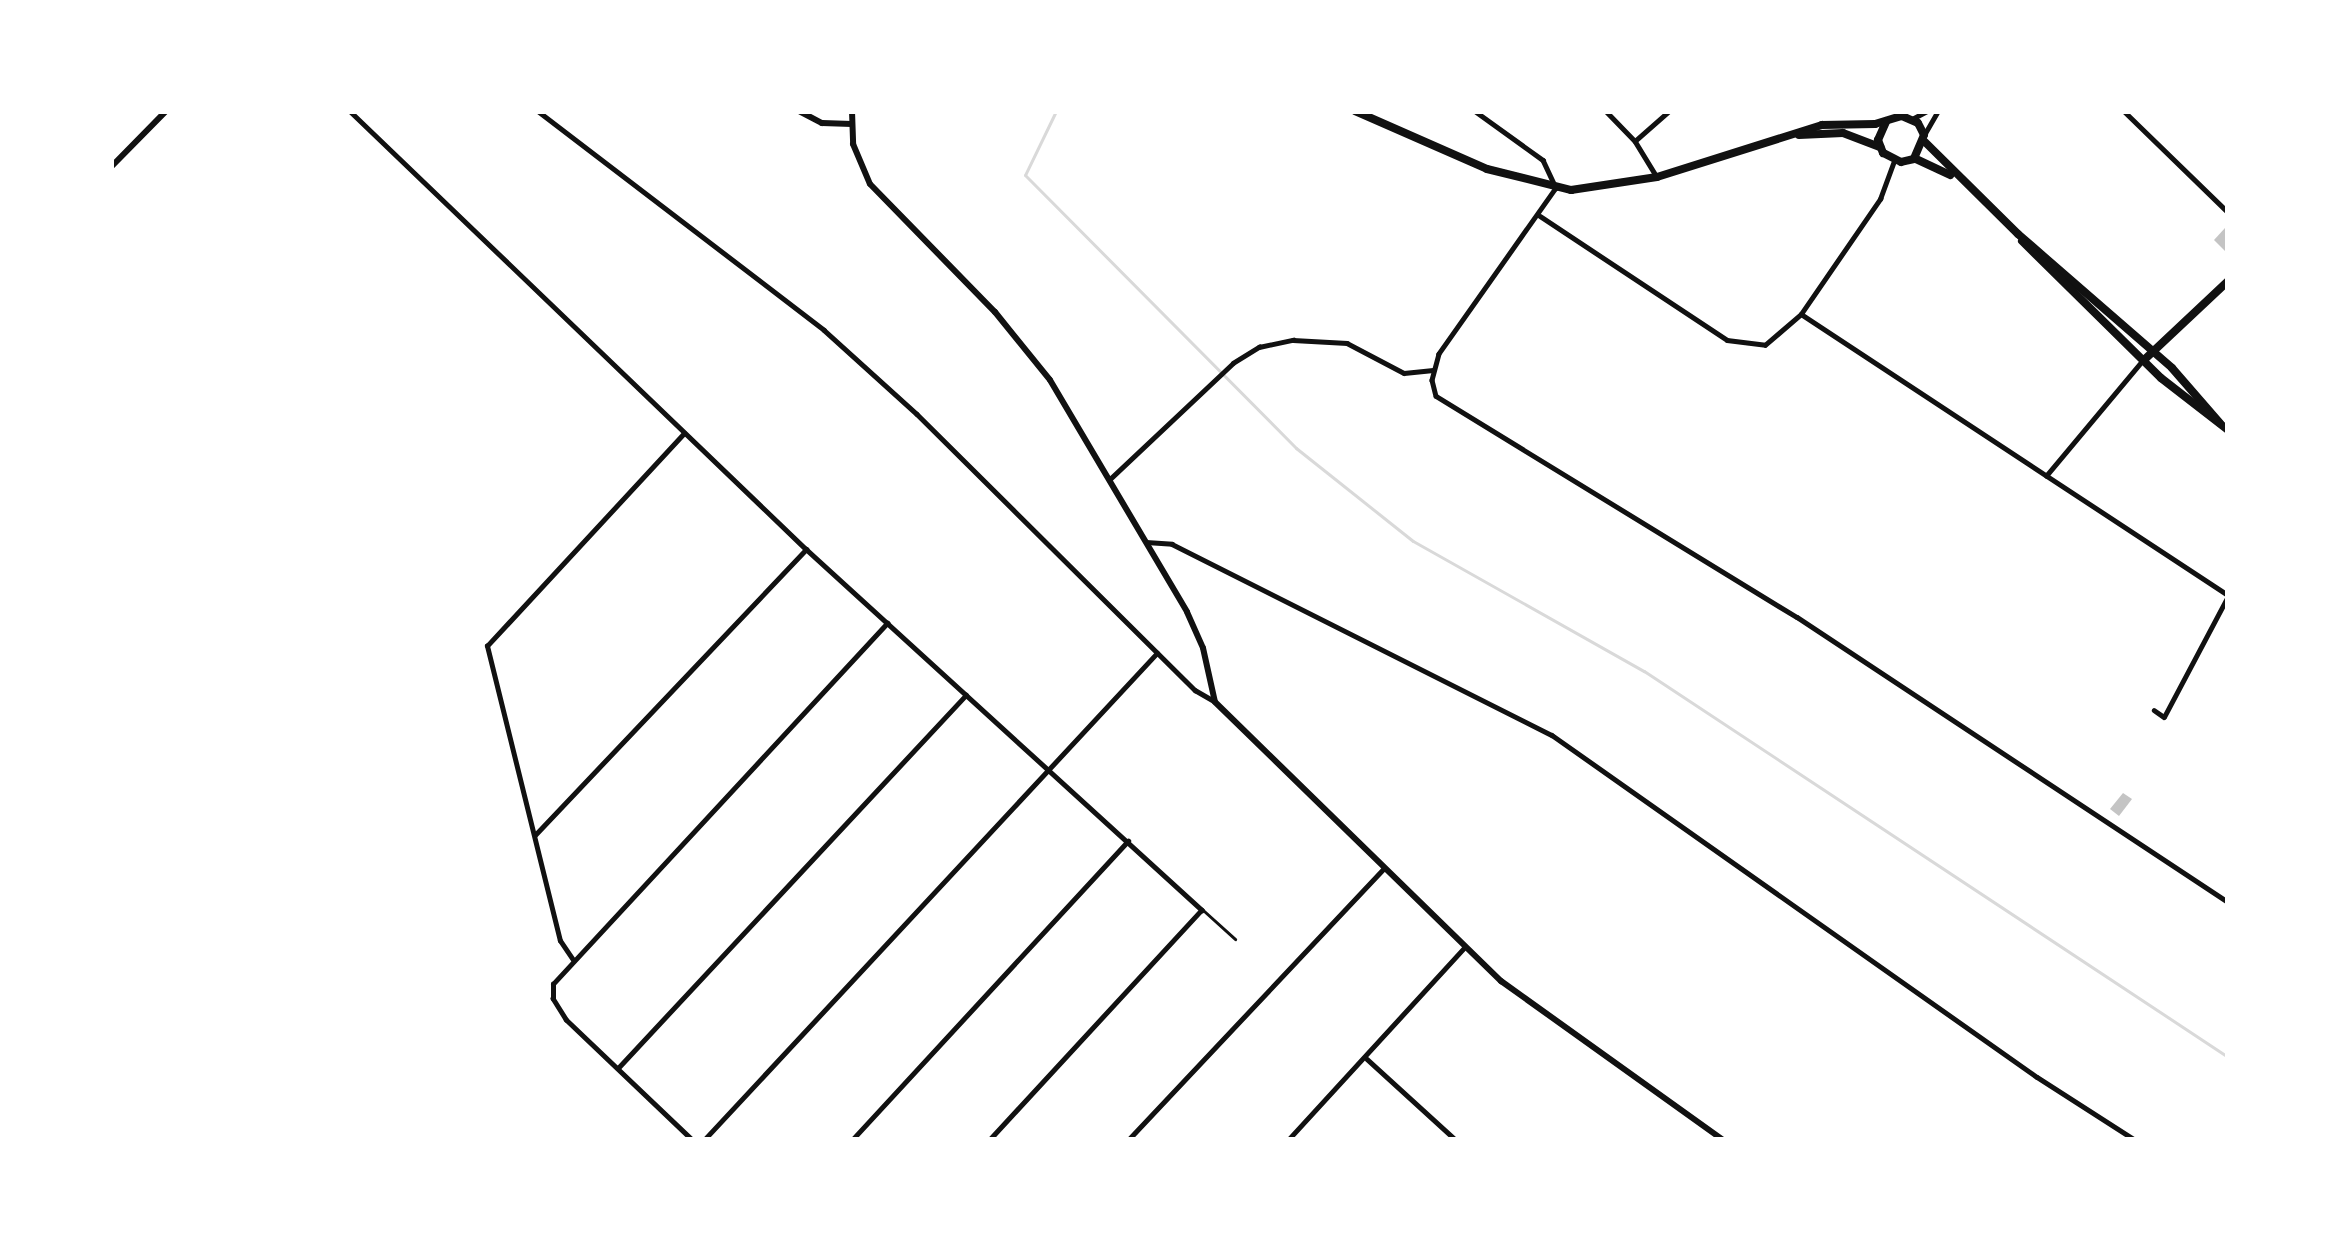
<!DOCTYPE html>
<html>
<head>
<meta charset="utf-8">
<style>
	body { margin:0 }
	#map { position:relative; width:2339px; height:1251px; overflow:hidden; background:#fff; font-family:Overpass,sans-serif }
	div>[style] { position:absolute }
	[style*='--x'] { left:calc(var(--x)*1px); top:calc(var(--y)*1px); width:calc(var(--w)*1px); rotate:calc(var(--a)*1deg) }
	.stream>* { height:3px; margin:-1.5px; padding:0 1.5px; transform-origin:1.5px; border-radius:1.5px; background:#d9d9d9 }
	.building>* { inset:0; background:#c4c4c4 }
	.service>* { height:3px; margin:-1.5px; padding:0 1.5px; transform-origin:1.5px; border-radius:1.5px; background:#111 }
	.minor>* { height:4.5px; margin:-2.25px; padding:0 2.25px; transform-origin:2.25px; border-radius:2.25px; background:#111 }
	.tertiary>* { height:6px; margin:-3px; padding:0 3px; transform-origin:3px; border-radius:3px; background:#111 }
	.secondary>* { height:8px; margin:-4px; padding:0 4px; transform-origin:4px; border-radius:4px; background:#111 }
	span { translate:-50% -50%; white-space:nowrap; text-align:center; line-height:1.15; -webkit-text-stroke:12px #fff; paint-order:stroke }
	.frame { position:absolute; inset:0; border:114px solid #fff; pointer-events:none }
</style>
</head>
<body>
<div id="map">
	<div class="stream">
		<i style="--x:1056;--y:111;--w:71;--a:115.8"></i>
		<i style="--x:1025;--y:175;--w:385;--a:45.2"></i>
		<i style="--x:1296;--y:448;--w:149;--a:38.5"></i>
		<i style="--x:1413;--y:541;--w:265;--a:29.4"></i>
		<i style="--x:1644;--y:671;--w:700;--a:33.46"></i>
	</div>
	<div class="building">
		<i style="clip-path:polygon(2225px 228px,2228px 231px,2228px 254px,2214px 240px)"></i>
		<i style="clip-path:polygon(2123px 793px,2132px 799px,2119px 816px,2110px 809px)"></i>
	</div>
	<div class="service">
		<i style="--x:1204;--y:911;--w:42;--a:42.1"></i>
	</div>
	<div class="minor">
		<i style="--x:350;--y:111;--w:632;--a:43.85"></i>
		<i style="--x:806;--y:549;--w:536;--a:42.35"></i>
		<i style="--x:1202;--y:910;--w:313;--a:132.7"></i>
		<i style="--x:538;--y:111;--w:360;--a:37.4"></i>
		<i style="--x:824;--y:330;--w:125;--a:42.1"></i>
		<i style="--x:917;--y:414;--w:392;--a:44.8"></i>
		<i style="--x:1195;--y:690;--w:22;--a:30"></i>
		<i style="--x:1475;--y:111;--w:84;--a:35.8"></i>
		<i style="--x:1543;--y:160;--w:31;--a:65"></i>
		<i style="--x:1556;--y:188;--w:203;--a:125.2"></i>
		<i style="--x:1439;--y:354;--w:27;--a:105"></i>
		<i style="--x:1432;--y:380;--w:16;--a:76"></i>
		<i style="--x:1436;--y:396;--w:423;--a:31.5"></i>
		<i style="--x:1797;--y:617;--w:517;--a:33.47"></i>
		<i style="--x:1606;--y:111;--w:42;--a:46"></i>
		<i style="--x:1635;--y:141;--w:42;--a:58.6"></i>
		<i style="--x:2124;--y:111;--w:145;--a:44.2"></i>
		<i style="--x:1912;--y:119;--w:17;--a:-28"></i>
		<i style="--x:1924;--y:135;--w:28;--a:-60"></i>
		<i style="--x:1635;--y:141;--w:45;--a:-41.4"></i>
		<i style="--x:1540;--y:216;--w:224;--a:33.5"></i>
		<i style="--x:1727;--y:340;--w:38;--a:7"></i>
		<i style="--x:1765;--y:345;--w:48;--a:-40.7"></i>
		<i style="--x:1801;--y:314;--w:140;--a:-55.5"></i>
		<i style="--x:1880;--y:199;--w:40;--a:-69.8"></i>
		<i style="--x:1801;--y:314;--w:511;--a:33.35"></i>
		<i style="--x:2046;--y:476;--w:150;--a:-50.1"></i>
		<i style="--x:1109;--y:480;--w:170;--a:-43.3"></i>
		<i style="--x:1233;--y:363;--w:31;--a:-32"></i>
		<i style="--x:1259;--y:347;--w:35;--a:-12"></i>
		<i style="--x:1293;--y:340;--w:54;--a:3.2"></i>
		<i style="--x:1347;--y:343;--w:64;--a:27.8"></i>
		<i style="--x:1404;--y:373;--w:29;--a:-6"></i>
		<i style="--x:1146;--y:542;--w:26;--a:4"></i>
		<i style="--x:1172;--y:544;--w:425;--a:26.7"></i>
		<i style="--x:1552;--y:735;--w:593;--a:35.19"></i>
		<i style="--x:2037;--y:1077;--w:117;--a:32.7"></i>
		<i style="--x:2154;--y:710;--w:12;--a:35"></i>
		<i style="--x:2164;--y:717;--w:137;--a:-62.1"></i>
		<i style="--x:535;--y:835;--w:394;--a:-46.5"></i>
		<i style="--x:573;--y:960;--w:23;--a:-124"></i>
		<i style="--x:560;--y:941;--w:304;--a:-103.9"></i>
		<i style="--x:487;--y:646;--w:290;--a:-47.2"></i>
		<i style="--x:1367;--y:1059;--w:120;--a:42.3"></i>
		<i style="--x:618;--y:1068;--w:510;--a:-46.99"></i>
		<i style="--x:692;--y:1140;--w:174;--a:-136.4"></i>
		<i style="--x:566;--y:1020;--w:25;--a:-122"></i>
		<i style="--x:553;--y:999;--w:15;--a:-90"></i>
		<i style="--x:553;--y:984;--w:492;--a:-47.2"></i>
		<i style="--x:704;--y:1140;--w:665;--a:-47.07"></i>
		<i style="--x:852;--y:1140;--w:407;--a:-47.3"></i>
		<i style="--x:1128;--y:1140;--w:372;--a:-46.7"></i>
		<i style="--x:1288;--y:1140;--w:262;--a:-47.5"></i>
	</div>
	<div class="tertiary">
		<i style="--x:799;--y:111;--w:26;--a:28"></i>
		<i style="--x:822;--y:123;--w:30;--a:2"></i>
		<i style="--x:852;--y:111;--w:33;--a:88"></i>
		<i style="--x:853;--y:144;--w:43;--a:67"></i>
		<i style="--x:870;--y:184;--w:179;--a:45.7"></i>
		<i style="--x:995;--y:312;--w:87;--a:51"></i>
		<i style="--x:1050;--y:380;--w:269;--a:59.4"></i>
		<i style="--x:1187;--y:612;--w:39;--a:66"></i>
		<i style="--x:1203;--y:648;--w:55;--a:77.5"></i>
		<i style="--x:1215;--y:702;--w:400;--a:44.3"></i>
		<i style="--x:1501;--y:981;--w:273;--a:35.6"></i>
		<i style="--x:111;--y:167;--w:78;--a:-45.5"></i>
	</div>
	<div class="secondary">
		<i style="--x:1355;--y:111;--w:144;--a:23.7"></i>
		<i style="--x:1487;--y:169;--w:87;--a:14"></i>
		<i style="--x:1571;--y:190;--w:87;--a:-8.6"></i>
		<i style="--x:1657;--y:177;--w:173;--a:-17.5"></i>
		<i style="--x:1822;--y:125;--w:53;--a:-1.1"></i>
		<i style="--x:1875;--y:124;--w:28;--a:-17"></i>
		<i style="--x:1902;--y:116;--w:17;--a:24"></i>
		<i style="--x:1918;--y:123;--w:13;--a:63"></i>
		<i style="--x:1924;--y:135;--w:26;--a:113"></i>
		<i style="--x:1914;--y:159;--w:13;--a:167"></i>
		<i style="--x:1901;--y:162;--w:20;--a:-153"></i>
		<i style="--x:1883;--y:153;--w:14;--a:-111"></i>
		<i style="--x:1878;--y:140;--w:20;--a:-66"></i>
		<i style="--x:1799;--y:135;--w:44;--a:-2.6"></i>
		<i style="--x:1843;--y:133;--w:40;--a:21"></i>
		<i style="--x:1925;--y:142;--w:131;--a:44.7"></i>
		<i style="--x:2018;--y:234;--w:204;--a:41"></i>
		<i style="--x:2172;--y:368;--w:73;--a:48.9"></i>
		<i style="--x:1916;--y:159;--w:38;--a:25"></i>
		<i style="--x:2022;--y:241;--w:195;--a:44.6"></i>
		<i style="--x:2161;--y:378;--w:85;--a:37.8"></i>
		<i style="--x:2144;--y:360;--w:115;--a:-43.2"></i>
	</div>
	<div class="frame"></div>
</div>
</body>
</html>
